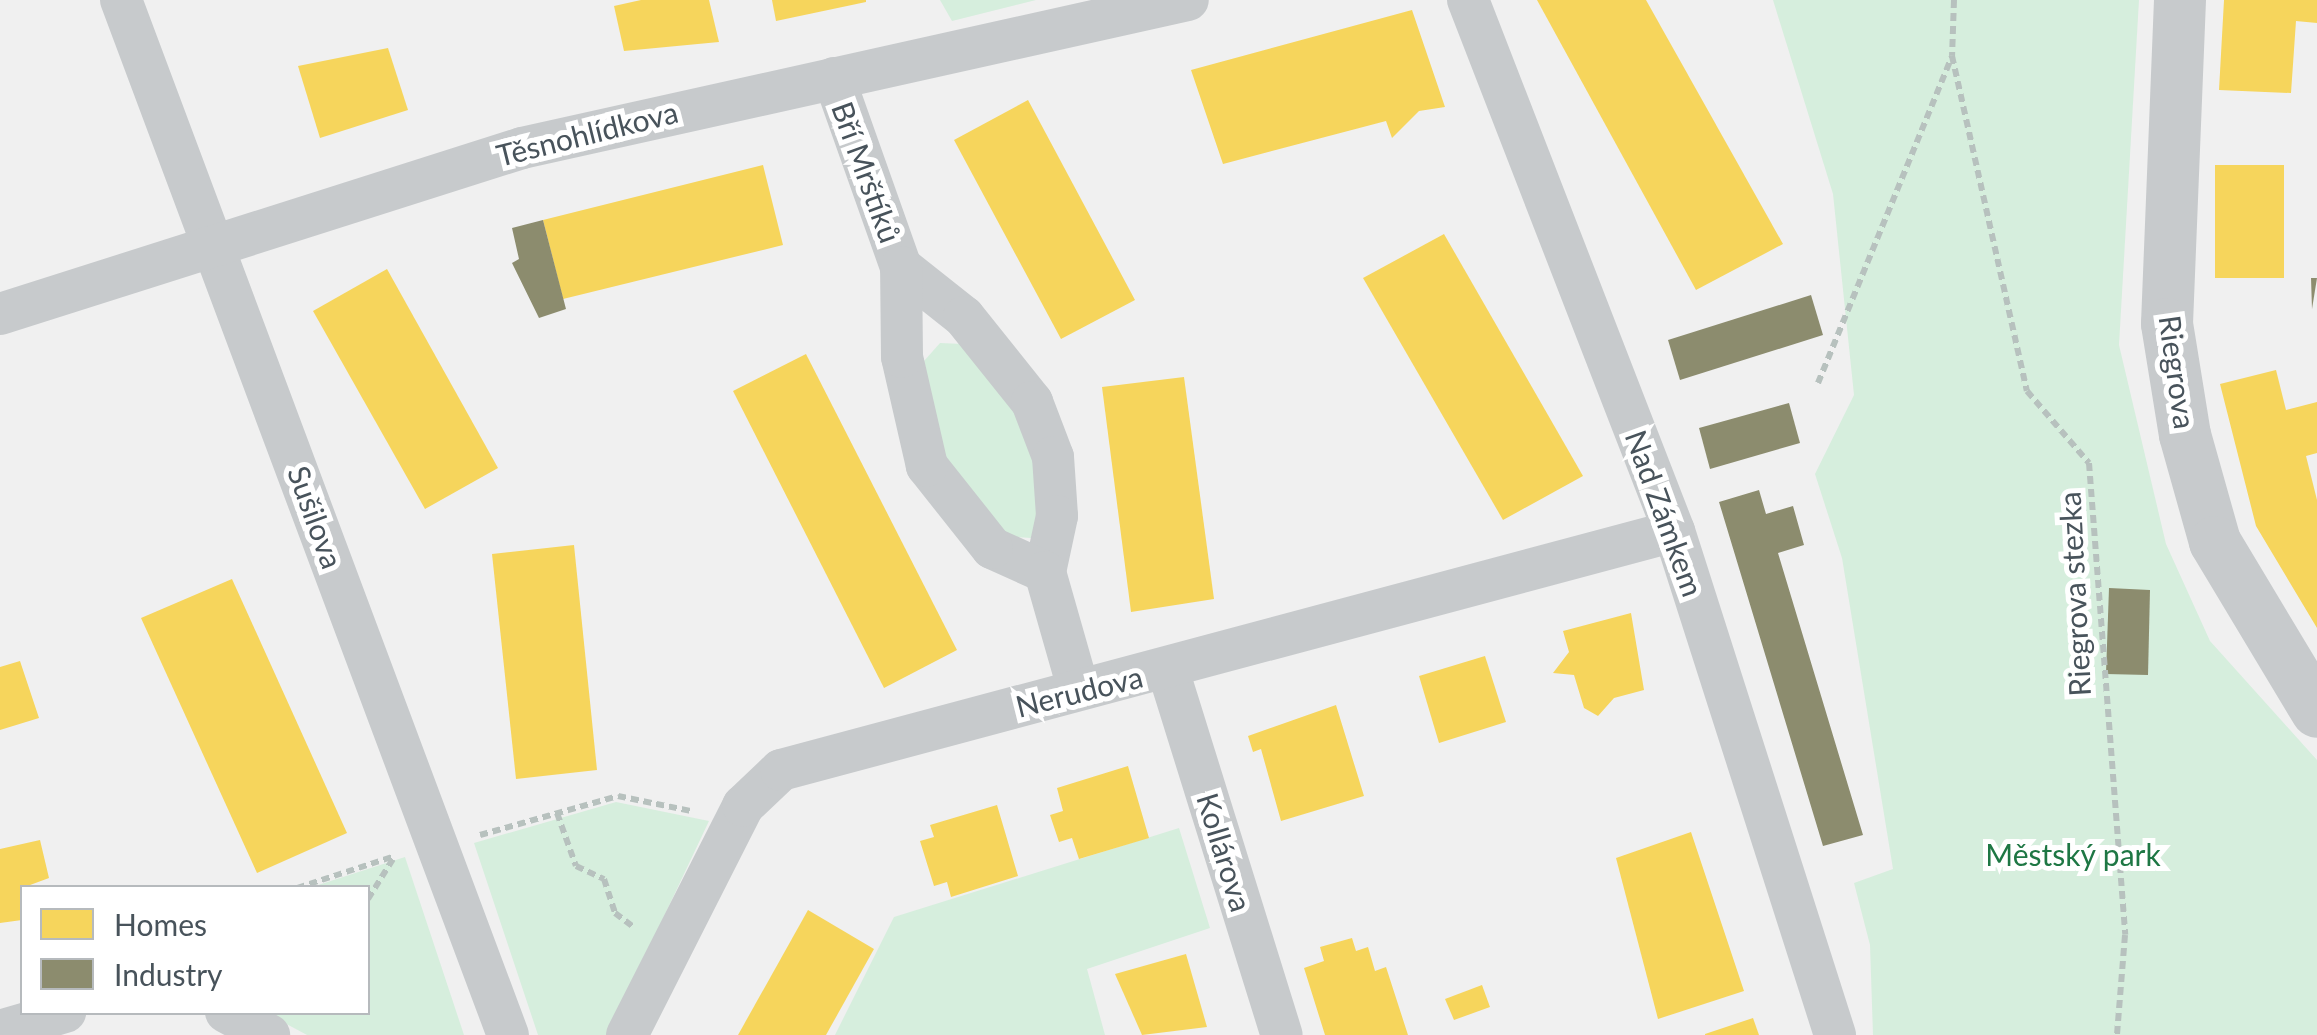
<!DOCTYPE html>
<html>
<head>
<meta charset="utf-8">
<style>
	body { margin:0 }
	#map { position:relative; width:2317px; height:1035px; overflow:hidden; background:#f0f0f0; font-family:Lato,sans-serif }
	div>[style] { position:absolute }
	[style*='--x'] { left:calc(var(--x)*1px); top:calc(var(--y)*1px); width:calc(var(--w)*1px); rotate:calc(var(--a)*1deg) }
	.green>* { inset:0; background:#d6eedd }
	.homes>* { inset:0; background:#f6d55c }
	.industry>* { inset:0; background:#8c8c6e }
	.path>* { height:6px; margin-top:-3px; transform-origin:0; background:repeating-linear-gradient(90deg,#b7c1be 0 8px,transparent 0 13px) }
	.minor>* { height:42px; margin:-21px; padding:0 21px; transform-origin:21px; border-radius:21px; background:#c7cacc }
	.tertiary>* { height:52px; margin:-26px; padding:0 26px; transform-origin:26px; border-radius:26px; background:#c7cacc }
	span { translate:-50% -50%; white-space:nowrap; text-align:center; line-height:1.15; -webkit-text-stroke:10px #fff; paint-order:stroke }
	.street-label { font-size:30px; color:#48535b }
	.park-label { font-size:30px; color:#1e7744 }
	.legend { position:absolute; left:20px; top:885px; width:350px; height:130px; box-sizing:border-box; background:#fff; border:2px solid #b6babd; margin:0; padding:12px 18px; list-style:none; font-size:30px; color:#48535b }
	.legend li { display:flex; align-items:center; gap:20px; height:50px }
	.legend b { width:50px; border:2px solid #b6babd }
</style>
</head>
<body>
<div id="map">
	<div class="green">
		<i style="clip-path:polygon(940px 0,1036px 0,952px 21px)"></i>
		<i style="clip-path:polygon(1773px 0,2139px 0,2119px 345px,2166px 544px,2210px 641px,2317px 760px,2317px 1035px,1873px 1035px,1870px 945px,1854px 883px,1893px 869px,1842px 558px,1815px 474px,1854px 395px,1833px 194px)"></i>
		<i style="clip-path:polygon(940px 343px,963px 344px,1023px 419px,1047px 495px,1031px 538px,1004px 536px,945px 463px,924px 361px)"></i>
		<i style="clip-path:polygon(616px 802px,709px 821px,608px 1035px,538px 1035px,474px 843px)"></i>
		<i style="clip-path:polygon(1179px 828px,1210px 928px,1087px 969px,1105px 1035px,835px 1035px,894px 917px)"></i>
		<i style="clip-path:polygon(405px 857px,464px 1035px,307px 1035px,266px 1013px,368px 1012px,368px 888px,312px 887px)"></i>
	</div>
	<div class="homes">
		<i style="clip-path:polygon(641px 0,709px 0,719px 42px,624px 51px,614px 6px)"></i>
		<i style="clip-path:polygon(772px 0,866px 0,866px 2px,776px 21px)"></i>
		<i style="clip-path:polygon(1537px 0,1646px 0,1783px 244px,1696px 290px)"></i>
		<i style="clip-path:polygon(2224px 0,2317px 0,2317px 23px,2296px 21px,2291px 93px,2219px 90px)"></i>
		<i style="clip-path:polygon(1412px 10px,1445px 107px,1419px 111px,1392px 138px,1386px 121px,1223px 164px,1191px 70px)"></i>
		<i style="clip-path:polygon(388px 48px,408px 110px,320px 138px,298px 66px)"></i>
		<i style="clip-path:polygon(1028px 100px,1135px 300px,1061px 339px,954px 140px)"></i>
		<i style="clip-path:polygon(763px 165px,783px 245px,563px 299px,543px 220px)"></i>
		<i style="clip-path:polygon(2215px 165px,2284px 165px,2284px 278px,2215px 278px)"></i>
		<i style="clip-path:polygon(1444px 234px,1583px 476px,1503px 520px,1363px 278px)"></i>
		<i style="clip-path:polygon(387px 269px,498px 468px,425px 509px,313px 311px)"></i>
		<i style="clip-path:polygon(806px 354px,957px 650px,884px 688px,733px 391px)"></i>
		<i style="clip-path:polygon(2276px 370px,2286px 410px,2317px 402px,2317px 453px,2306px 456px,2317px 500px,2317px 628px,2256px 526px,2220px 384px)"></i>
		<i style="clip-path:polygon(1184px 377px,1214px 599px,1131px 612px,1102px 387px)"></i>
		<i style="clip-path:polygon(574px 545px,597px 770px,516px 779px,492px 554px)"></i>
		<i style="clip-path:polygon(232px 579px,347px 833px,257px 873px,141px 618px)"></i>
		<i style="clip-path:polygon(1631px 613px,1644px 690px,1614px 698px,1598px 716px,1584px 708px,1574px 675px,1553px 673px,1569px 652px,1563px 631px)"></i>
		<i style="clip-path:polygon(1485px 656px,1506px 722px,1439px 743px,1419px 676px)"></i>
		<i style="clip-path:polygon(20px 661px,39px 718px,0 730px,0 667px)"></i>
		<i style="clip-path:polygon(1336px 705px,1364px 796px,1281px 821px,1261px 749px,1253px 752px,1248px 736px)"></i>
		<i style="clip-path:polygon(1128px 766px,1149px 838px,1079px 859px,1072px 838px,1059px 842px,1050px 815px,1063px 811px,1057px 788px)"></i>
		<i style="clip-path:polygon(997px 805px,1018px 876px,951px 897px,947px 882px,934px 886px,920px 841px,934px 837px,930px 825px)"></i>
		<i style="clip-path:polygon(1691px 832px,1744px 991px,1658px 1019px,1616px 858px)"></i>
		<i style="clip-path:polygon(40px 840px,49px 878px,22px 888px,22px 920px,0 923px,0 849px)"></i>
		<i style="clip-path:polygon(808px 910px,874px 949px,826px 1035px,738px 1035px)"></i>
		<i style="clip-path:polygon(1352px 938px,1356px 951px,1368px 947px,1375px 971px,1386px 967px,1408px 1035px,1325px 1035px,1304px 968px,1324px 961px,1320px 947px)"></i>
		<i style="clip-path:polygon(1186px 954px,1207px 1027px,1142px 1035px,1115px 974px)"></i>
		<i style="clip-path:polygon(1482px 985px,1490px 1007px,1454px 1020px,1445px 999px)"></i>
		<i style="clip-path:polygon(1753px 1018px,1759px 1035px,1705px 1035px,1705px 1034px)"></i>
	</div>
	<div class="industry">
		<i style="clip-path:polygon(543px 220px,566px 309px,539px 318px,512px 263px,519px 259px,512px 228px)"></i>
		<i style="clip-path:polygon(2311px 278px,2317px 278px,2312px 309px)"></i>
		<i style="clip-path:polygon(1811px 295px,1823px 335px,1680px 380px,1668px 340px)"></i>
		<i style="clip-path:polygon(1789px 403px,1800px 443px,1710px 469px,1699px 428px)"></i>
		<i style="clip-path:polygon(1759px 490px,1766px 514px,1793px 506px,1804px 545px,1778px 553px,1863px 835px,1823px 846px,1719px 502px)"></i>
		<i style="clip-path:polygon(2109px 588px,2150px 590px,2148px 675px,2106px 674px)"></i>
	</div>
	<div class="path">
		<i style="--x:1954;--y:0;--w:56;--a:92"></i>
		<i style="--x:1952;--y:56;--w:343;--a:77.4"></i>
		<i style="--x:2027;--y:391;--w:95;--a:49.3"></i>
		<i style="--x:2089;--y:463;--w:473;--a:85.6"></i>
		<i style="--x:2125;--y:935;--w:100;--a:94.6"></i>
		<i style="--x:1818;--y:383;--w:353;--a:-67.7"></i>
		<i style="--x:557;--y:813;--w:56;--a:70.3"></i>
		<i style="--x:576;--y:866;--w:31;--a:25"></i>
		<i style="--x:604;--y:879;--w:36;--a:72"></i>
		<i style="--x:615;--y:913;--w:25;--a:37"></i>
		<i style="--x:480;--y:835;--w:143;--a:-15.8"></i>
		<i style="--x:618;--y:796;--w:75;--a:11.6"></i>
		<i style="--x:297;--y:888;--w:103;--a:-18.1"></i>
		<i style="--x:368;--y:899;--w:47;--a:-58"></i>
	</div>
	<div class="minor">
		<i style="--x:121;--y:0;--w:1105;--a:69.5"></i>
		<i style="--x:1468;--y:0;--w:570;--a:68.8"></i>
		<i style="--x:1674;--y:531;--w:529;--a:72.28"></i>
		<i style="--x:834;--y:78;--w:201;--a:70.5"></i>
		<i style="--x:901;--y:267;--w:80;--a:38.4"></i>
		<i style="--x:964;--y:317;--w:109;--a:51.3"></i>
		<i style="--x:1032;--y:402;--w:59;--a:69.1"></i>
		<i style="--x:1053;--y:457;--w:59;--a:86.1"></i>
		<i style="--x:1057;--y:516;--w:57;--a:102.1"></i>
		<i style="--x:1045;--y:572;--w:58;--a:-155.6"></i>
		<i style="--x:992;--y:548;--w:105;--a:-128.4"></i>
		<i style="--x:927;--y:466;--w:112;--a:-102.9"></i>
		<i style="--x:902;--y:357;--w:90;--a:-90.6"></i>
		<i style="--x:0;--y:314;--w:548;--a:-17.64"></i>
		<i style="--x:522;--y:148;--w:682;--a:-12.53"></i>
		<i style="--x:1045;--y:572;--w:121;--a:74.1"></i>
		<i style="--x:1168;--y:670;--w:382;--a:72.7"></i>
		<i style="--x:226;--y:1012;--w:49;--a:28.1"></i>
		<i style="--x:0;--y:1031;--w:68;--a:-16.3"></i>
		<i style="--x:627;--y:1035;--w:257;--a:-63.1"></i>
		<i style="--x:743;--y:806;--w:52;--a:-43.5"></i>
		<i style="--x:781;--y:770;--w:924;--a:-14.98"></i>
	</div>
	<div class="tertiary">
		<i style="--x:2180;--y:0;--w:324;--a:92.3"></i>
		<i style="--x:2167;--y:324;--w:112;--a:80.8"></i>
		<i style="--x:2185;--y:435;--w:111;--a:74.3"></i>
		<i style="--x:2215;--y:542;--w:198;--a:59"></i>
	</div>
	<div class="street-label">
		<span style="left:587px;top:133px;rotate:-14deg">Těsnohlídkova</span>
		<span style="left:867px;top:172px;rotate:70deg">Bří Mrštíků</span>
		<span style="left:2178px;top:372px;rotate:82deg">Riegrova</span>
		<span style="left:1665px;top:513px;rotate:70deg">Nad Zámkem</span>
		<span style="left:316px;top:517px;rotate:70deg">Sušilova</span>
		<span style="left:2074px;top:594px;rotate:-93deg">Riegrova stezka</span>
		<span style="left:1079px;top:691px;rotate:-14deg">Nerudova</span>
		<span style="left:1225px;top:852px;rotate:73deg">Kollárova</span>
	</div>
	<div class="park-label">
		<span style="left:2073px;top:854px">Městský park</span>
	</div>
	<ul class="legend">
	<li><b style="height:28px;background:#f6d55c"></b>Homes</li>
	<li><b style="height:28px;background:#8c8c6e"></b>Industry</li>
	</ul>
</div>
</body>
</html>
